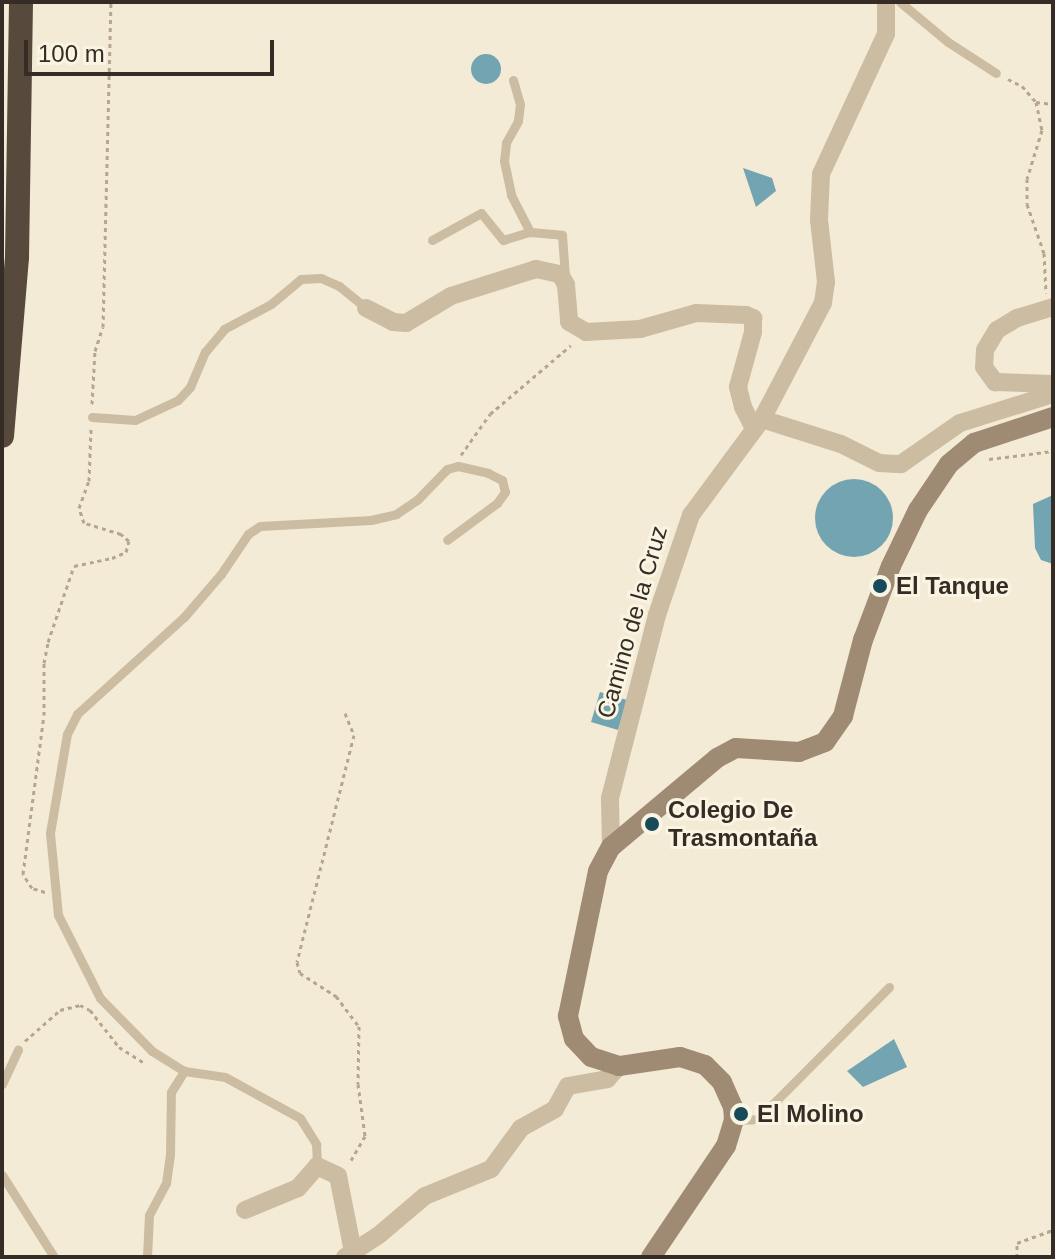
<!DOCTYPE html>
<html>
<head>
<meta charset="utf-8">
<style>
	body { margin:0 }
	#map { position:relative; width:1055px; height:1259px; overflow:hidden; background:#f3ebd6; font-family:Helvetica,sans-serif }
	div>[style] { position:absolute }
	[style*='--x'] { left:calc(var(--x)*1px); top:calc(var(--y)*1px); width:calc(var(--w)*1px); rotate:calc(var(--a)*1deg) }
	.water>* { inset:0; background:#73a4b2 }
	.round { border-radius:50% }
	.path>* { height:3px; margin-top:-1.5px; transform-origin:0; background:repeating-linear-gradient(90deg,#b7a68c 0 4px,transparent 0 8px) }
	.lane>* { height:9px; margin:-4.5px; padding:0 4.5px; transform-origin:4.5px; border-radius:4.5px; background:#ccbca2 }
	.street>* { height:18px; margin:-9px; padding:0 9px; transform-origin:9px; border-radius:9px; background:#ccbca2 }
	.secondary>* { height:20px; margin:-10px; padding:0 10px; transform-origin:10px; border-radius:10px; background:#9f8b73 }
	.highway>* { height:24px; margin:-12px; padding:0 12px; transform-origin:12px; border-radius:12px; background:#57493b }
	.dots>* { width:22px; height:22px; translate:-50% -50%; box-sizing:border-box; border:4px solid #faf4e3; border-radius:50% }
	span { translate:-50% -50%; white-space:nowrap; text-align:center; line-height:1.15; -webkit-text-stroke:6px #faf4e3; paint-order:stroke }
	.poi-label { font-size:24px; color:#352d25; font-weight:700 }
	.left { translate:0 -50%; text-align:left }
	.street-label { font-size:24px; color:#352d25 }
	.frame { position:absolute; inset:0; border:4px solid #352d25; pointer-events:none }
	.scale { position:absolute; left:24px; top:40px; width:250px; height:36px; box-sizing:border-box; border:4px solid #352d25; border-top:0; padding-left:10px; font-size:24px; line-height:28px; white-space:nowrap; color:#352d25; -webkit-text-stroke:6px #faf4e3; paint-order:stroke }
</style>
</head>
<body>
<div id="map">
	<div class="water">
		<i class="round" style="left:471px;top:54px;width:30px;height:30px"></i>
		<i style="clip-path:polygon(743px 168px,772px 178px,776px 191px,756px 207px)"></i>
		<i class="round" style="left:815px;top:479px;width:78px;height:78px"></i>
		<i style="clip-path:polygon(1053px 495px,1053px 564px,1041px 560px,1035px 548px,1033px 504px)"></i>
		<i style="clip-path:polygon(600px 692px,627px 700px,618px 730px,591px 722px)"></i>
		<i style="clip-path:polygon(894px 1039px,907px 1067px,863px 1087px,847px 1071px)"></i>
	</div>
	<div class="path">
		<i style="--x:1008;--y:79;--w:16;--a:27"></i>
		<i style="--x:1022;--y:86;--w:21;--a:49"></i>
		<i style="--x:1036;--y:102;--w:29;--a:78"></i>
		<i style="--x:1042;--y:130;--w:51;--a:107"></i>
		<i style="--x:1027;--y:179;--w:25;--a:90"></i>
		<i style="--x:1027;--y:204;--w:52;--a:70.9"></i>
		<i style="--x:1044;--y:253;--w:40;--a:87.1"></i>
		<i style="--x:1036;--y:102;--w:17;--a:7"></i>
		<i style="--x:92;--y:404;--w:53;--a:-86.8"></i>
		<i style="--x:95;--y:351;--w:25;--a:-72"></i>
		<i style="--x:103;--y:327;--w:325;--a:-88.6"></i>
		<i style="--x:461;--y:455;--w:50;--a:-54.7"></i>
		<i style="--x:490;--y:414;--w:106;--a:-40.4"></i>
		<i style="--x:989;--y:459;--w:64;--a:-7.1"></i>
		<i style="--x:345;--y:713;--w:24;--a:68"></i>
		<i style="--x:354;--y:735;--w:234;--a:104.1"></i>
		<i style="--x:297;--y:962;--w:11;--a:75"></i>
		<i style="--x:300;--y:973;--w:43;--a:32.6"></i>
		<i style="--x:336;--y:996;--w:38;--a:53"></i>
		<i style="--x:359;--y:1026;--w:58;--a:91"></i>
		<i style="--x:358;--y:1084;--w:52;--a:82.3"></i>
		<i style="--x:365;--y:1136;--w:32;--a:120"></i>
		<i style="--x:45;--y:892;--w:14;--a:-163"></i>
		<i style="--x:32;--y:888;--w:17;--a:-123"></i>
		<i style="--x:23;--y:874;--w:160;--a:-82.5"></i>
		<i style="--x:44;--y:715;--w:52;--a:-90"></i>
		<i style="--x:44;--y:663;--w:21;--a:-79"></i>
		<i style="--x:48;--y:642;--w:80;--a:-71.1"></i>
		<i style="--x:74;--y:566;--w:39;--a:-12"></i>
		<i style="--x:112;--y:558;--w:15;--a:-23"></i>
		<i style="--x:126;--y:552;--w:11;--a:-75"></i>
		<i style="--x:129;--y:541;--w:11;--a:-139"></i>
		<i style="--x:121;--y:534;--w:39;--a:-163"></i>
		<i style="--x:84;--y:523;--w:16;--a:-108"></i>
		<i style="--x:79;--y:508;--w:29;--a:-70"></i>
		<i style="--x:89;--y:481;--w:53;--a:-87.8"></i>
		<i style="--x:25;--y:1041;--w:47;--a:-41.5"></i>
		<i style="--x:60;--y:1010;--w:21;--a:-14"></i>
		<i style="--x:80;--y:1005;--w:11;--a:27"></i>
		<i style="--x:90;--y:1010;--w:47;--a:51.9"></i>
		<i style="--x:119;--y:1047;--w:31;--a:32"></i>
		<i style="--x:1017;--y:1257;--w:14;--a:-90"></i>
		<i style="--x:1017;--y:1243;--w:38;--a:-20"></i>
	</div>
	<div class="lane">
		<i style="--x:900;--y:2;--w:62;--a:39.8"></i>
		<i style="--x:948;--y:42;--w:57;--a:32.9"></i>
		<i style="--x:513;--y:80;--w:25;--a:74"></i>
		<i style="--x:520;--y:104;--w:17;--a:97"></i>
		<i style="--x:518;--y:121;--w:25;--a:119"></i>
		<i style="--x:506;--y:143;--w:18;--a:96"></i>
		<i style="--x:504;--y:161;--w:35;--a:78"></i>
		<i style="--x:511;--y:195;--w:42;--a:62.8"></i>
		<i style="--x:432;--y:240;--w:56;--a:-28.9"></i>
		<i style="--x:481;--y:213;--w:35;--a:51"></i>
		<i style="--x:503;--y:240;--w:28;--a:-17"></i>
		<i style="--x:530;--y:232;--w:32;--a:5"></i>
		<i style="--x:562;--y:235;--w:42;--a:85.9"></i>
		<i style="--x:92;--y:417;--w:43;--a:4"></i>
		<i style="--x:135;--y:420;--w:47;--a:-24.9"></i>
		<i style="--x:178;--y:400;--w:18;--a:-47"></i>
		<i style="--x:190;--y:387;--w:38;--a:-67"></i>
		<i style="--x:205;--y:352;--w:30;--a:-50"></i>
		<i style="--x:224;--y:329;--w:53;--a:-28"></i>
		<i style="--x:271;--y:304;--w:39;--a:-40"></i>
		<i style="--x:301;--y:279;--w:20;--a:-3"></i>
		<i style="--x:321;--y:278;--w:20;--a:24"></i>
		<i style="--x:339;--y:286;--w:35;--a:39"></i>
		<i style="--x:184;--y:1071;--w:38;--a:-148"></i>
		<i style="--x:152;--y:1051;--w:74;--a:-134.5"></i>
		<i style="--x:100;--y:998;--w:93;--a:-116.8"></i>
		<i style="--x:58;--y:915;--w:82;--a:-95.6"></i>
		<i style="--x:50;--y:833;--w:100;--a:-80.3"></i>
		<i style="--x:67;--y:734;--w:22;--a:-63"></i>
		<i style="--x:77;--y:714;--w:144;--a:-42.2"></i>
		<i style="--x:184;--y:617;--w:57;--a:-49.3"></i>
		<i style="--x:221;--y:574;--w:48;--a:-56"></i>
		<i style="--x:248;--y:534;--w:14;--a:-34"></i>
		<i style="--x:260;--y:526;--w:111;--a:-3.1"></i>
		<i style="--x:371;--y:520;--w:26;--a:-13"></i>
		<i style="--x:396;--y:514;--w:25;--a:-34"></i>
		<i style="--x:417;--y:500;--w:43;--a:-45.9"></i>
		<i style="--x:447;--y:469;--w:11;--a:-15"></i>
		<i style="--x:458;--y:466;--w:31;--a:13"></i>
		<i style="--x:488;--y:473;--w:16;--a:27"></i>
		<i style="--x:502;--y:480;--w:12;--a:76"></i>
		<i style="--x:505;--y:492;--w:14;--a:126"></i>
		<i style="--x:497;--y:503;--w:62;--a:143.5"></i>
		<i style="--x:2;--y:1084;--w:38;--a:-65"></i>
		<i style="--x:734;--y:1120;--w:24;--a:-2"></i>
		<i style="--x:758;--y:1119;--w:186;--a:-45.2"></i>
		<i style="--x:2;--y:1175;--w:97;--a:57.6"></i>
		<i style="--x:147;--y:1257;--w:42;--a:-87.3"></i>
		<i style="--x:149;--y:1215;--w:36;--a:-62"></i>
		<i style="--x:166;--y:1183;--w:29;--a:-82"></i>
		<i style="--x:170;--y:1154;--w:62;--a:-89.1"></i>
		<i style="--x:171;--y:1092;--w:25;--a:-58"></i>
		<i style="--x:184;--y:1071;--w:41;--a:8.3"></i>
		<i style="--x:225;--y:1077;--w:85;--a:28.7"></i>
		<i style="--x:300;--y:1118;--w:31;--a:58"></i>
		<i style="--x:316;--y:1144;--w:22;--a:87"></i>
	</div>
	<div class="street">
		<i style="--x:1053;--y:307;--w:38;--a:163"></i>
		<i style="--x:1017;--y:318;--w:23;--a:149"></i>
		<i style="--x:997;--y:330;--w:23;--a:121"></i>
		<i style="--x:985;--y:350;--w:17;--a:93"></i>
		<i style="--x:984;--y:367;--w:19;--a:54"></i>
		<i style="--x:995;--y:382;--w:58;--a:2"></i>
		<i style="--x:366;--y:308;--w:30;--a:27"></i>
		<i style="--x:393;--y:322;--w:13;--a:4"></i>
		<i style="--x:406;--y:323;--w:52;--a:-31"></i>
		<i style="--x:451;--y:296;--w:89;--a:-17.6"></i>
		<i style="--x:536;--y:269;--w:25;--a:12"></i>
		<i style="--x:560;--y:274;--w:13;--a:61"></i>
		<i style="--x:566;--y:285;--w:37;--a:85"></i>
		<i style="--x:569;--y:322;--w:20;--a:30"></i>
		<i style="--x:586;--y:332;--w:54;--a:-3.2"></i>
		<i style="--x:640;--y:329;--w:58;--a:-15.9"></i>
		<i style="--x:696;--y:313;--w:50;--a:2.3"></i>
		<i style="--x:746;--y:315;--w:8;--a:23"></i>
		<i style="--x:753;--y:318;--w:14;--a:90"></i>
		<i style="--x:753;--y:332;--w:57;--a:105.3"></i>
		<i style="--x:738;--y:387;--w:21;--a:76"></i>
		<i style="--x:743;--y:407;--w:25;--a:63"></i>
		<i style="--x:762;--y:419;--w:83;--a:17.6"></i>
		<i style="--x:841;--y:444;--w:42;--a:26.6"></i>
		<i style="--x:879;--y:463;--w:22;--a:3"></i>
		<i style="--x:901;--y:464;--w:72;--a:-34.8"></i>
		<i style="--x:960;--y:423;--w:97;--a:-17.3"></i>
		<i style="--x:611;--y:847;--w:49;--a:-91.2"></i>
		<i style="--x:610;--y:798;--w:189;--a:-75.6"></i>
		<i style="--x:657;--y:615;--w:106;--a:-71.2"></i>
		<i style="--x:691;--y:515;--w:119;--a:-53.5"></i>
		<i style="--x:762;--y:419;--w:131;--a:-62.3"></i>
		<i style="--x:823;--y:303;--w:21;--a:-82"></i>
		<i style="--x:826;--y:282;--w:62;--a:-96.4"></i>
		<i style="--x:819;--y:220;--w:46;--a:-87.5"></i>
		<i style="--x:821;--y:174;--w:154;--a:-65.1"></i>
		<i style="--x:886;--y:34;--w:32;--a:-90"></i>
		<i style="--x:245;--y:1210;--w:57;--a:-22.5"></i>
		<i style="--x:298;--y:1188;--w:29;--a:-49"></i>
		<i style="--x:317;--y:1166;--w:23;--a:25"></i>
		<i style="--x:338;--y:1176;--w:77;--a:78.8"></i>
		<i style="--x:345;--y:1257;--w:40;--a:-32.9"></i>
		<i style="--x:379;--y:1235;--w:60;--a:-40.3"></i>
		<i style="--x:425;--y:1196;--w:71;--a:-22.2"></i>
		<i style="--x:491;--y:1169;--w:51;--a:-53.8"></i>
		<i style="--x:521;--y:1128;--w:39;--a:-29"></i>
		<i style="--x:555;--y:1109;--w:26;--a:-61"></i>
		<i style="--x:568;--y:1086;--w:40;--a:-10"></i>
		<i style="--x:607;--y:1079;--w:18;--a:-47"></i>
	</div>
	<div class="secondary">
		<i style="--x:651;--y:1257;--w:134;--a:-56"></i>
		<i style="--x:726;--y:1146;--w:27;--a:-73"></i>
		<i style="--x:734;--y:1120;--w:13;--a:-94"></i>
		<i style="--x:733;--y:1107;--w:27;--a:-114"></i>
		<i style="--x:722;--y:1082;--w:24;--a:-135"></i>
		<i style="--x:705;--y:1065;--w:26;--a:-162"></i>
		<i style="--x:680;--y:1057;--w:62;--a:171.6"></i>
		<i style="--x:619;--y:1066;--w:29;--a:-162"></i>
		<i style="--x:591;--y:1057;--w:25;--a:-133"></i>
		<i style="--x:574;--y:1039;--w:24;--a:-105"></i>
		<i style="--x:568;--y:1016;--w:148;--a:-78.3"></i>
		<i style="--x:598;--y:871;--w:27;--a:-62"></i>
		<i style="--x:611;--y:847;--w:138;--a:-40"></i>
		<i style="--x:717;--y:758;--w:21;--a:-28"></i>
		<i style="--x:736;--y:748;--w:63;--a:3.6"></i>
		<i style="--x:799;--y:752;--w:28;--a:-21"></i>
		<i style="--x:825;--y:742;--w:32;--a:-55"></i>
		<i style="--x:843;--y:716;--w:79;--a:-75.3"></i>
		<i style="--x:863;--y:640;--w:79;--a:-69.3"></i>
		<i style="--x:891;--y:566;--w:62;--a:-64.3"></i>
		<i style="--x:918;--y:510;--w:55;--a:-56"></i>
		<i style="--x:949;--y:464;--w:33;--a:-40"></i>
		<i style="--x:974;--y:443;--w:83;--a:-18.2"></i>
	</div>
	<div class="highway">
		<i style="--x:2;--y:436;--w:180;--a:-85.2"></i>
		<i style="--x:17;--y:257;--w:255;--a:-89.1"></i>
	</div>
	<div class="dots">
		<i style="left:880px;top:586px;background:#174a5a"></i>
		<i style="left:652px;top:824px;background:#174a5a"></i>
		<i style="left:741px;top:1114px;background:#174a5a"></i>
	</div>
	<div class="poi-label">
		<span class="left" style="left:896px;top:586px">El Tanque</span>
		<span class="left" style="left:668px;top:824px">Colegio De<br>Trasmontaña</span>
		<span class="left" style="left:757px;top:1114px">El Molino</span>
	</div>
	<div class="street-label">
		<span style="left:632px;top:622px;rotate:-74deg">Camino de la Cruz</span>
	</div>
	<div class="frame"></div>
	<div class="scale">100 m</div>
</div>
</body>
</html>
